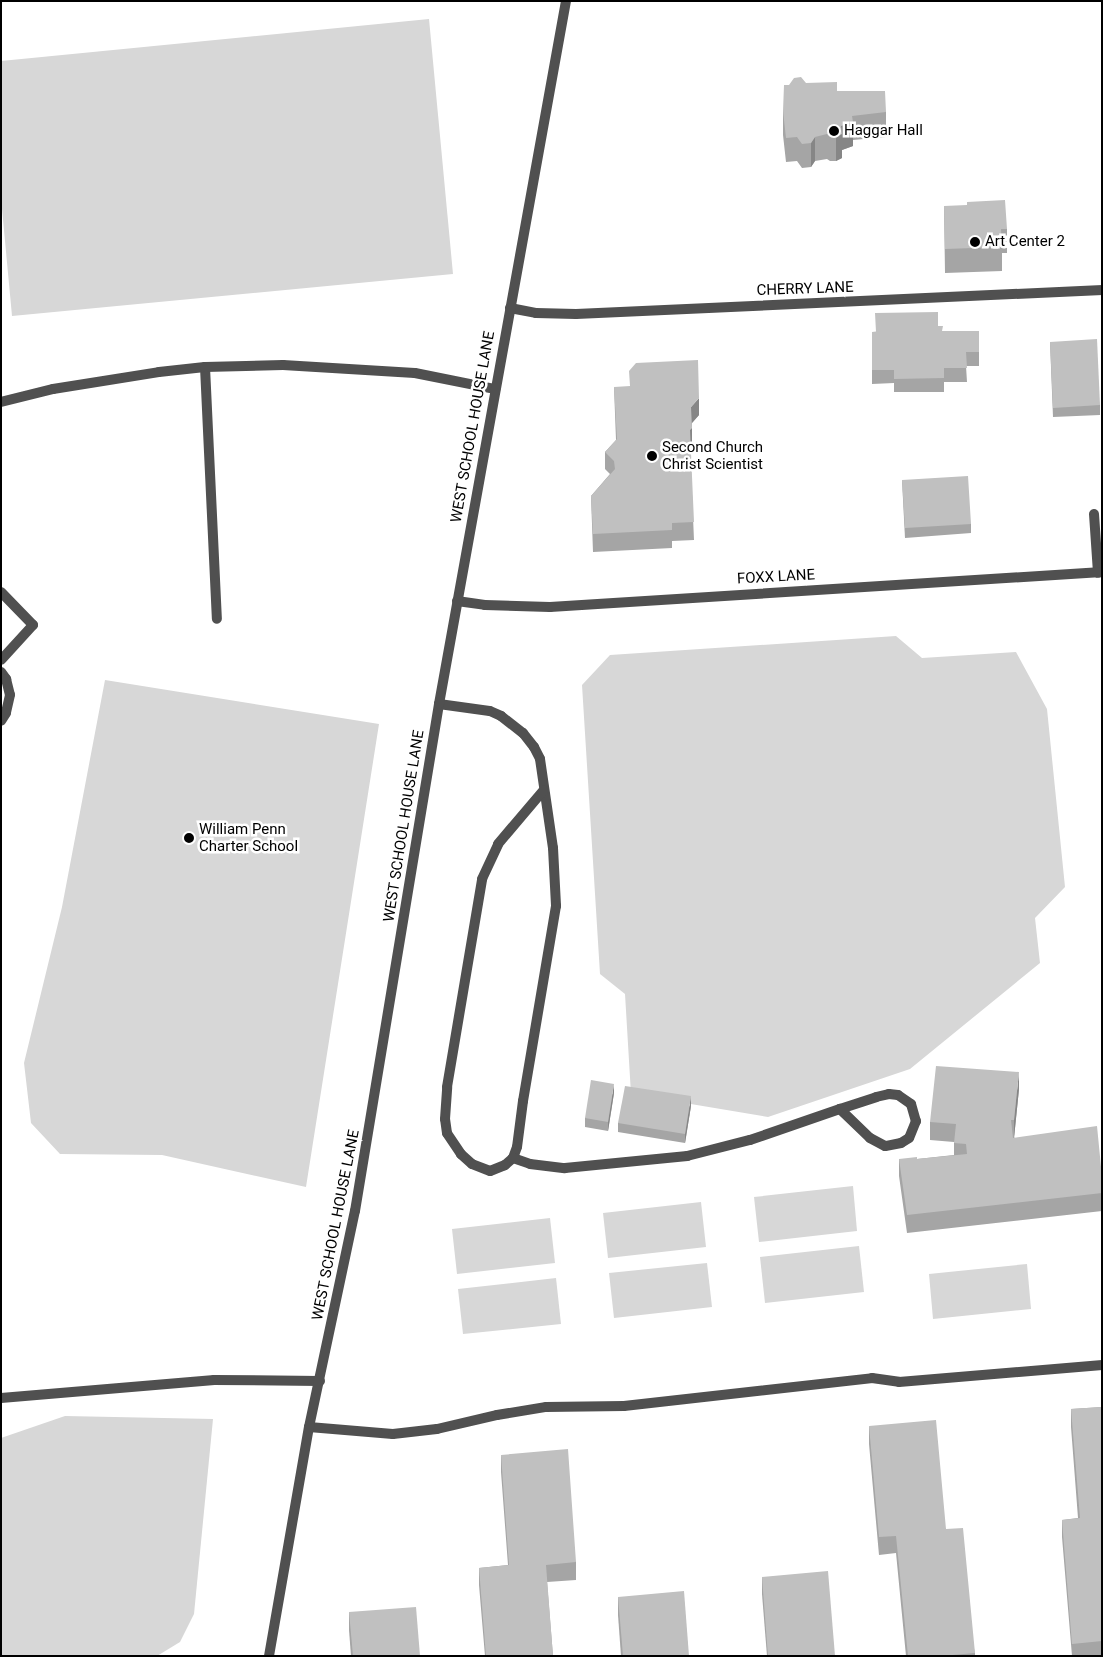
<!DOCTYPE html>
<html>
<head>
<meta charset="utf-8">
<style>
	body { margin:0 }
	#map { position:relative; width:1103px; height:1657px; overflow:hidden; background:#fff; font-family:Roboto,sans-serif }
	div>[style] { position:absolute }
	[style*='--x'] { left:calc(var(--x)*1px); top:calc(var(--y)*1px); width:calc(var(--w)*1px); rotate:calc(var(--a)*1deg) }
	.green>* { inset:0; background:#d7d7d7 }
	.service>* { height:10px; margin:-5px; padding:0 5px; transform-origin:5px; border-radius:5px; background:#505050 }
	.minor>* { height:10px; margin:-5px; padding:0 5px; transform-origin:5px; border-radius:5px; background:#505050 }
	.wall>* { inset:0; background:#a5a5a5 }
	.shaded-wall>* { inset:0; background:#868686 }
	.building>* { inset:0; background:#c0c0c0 }
	.dots>* { width:14px; height:14px; translate:-50% -50%; box-sizing:border-box; border:2px solid #fff; border-radius:50% }
	span { translate:-50% -50%; white-space:nowrap; text-align:center; line-height:1.15; -webkit-text-stroke:5px #fff; paint-order:stroke }
	.poi-label { font-size:15px; color:#000 }
	.left { translate:0 -50%; text-align:left }
	.street-label { font-size:15px; color:#000 }
	.frame { position:absolute; inset:0; border:2px solid #000; pointer-events:none }
</style>
</head>
<body>
<div id="map">
	<div class="green">
		<i style="clip-path:polygon(429px 19px,453px 274px,12px 316px,1px 198px,1px 61px)"></i>
		<i style="clip-path:polygon(896px 636px,922px 658px,1016px 652px,1047px 709px,1065px 887px,1035px 918px,1040px 963px,910px 1069px,768px 1117px,631px 1094px,625px 994px,600px 974px,582px 685px,610px 655px)"></i>
		<i style="clip-path:polygon(105px 680px,379px 724px,306px 1187px,162px 1155px,60px 1154px,31px 1123px,24px 1063px,62px 907px)"></i>
		<i style="clip-path:polygon(853px 1186px,857px 1231px,759px 1242px,754px 1197px)"></i>
		<i style="clip-path:polygon(701px 1202px,706px 1247px,608px 1258px,603px 1213px)"></i>
		<i style="clip-path:polygon(550px 1218px,555px 1263px,457px 1274px,452px 1229px)"></i>
		<i style="clip-path:polygon(859px 1246px,864px 1292px,765px 1303px,760px 1257px)"></i>
		<i style="clip-path:polygon(707px 1263px,712px 1307px,614px 1318px,609px 1273px)"></i>
		<i style="clip-path:polygon(1027px 1264px,1031px 1309px,933px 1319px,929px 1274px)"></i>
		<i style="clip-path:polygon(556px 1278px,561px 1324px,463px 1334px,458px 1289px)"></i>
		<i style="clip-path:polygon(65px 1416px,213px 1419px,194px 1614px,180px 1642px,157px 1656px,1px 1656px,1px 1438px)"></i>
	</div>
	<div class="service">
		<i style="--x:205;--y:367;--w:252;--a:87.3"></i>
		<i style="--x:1;--y:402;--w:54;--a:-14"></i>
		<i style="--x:53;--y:389;--w:107;--a:-9.1"></i>
		<i style="--x:159;--y:372;--w:46;--a:-6.2"></i>
		<i style="--x:205;--y:367;--w:78;--a:-1.5"></i>
		<i style="--x:283;--y:365;--w:132;--a:3.5"></i>
		<i style="--x:415;--y:373;--w:82;--a:11.3"></i>
		<i style="--x:1;--y:592;--w:46;--a:45.9"></i>
		<i style="--x:33;--y:625;--w:47;--a:132.4"></i>
		<i style="--x:1;--y:672;--w:9;--a:54"></i>
		<i style="--x:6;--y:679;--w:16;--a:76"></i>
		<i style="--x:10;--y:695;--w:18;--a:103"></i>
		<i style="--x:6;--y:713;--w:9;--a:122"></i>
		<i style="--x:439;--y:704;--w:51;--a:7.8"></i>
		<i style="--x:490;--y:711;--w:12;--a:24"></i>
		<i style="--x:501;--y:716;--w:28;--a:38"></i>
		<i style="--x:523;--y:733;--w:18;--a:52"></i>
		<i style="--x:534;--y:747;--w:13;--a:63"></i>
		<i style="--x:540;--y:759;--w:90;--a:81.7"></i>
		<i style="--x:553;--y:848;--w:58;--a:87"></i>
		<i style="--x:556;--y:906;--w:198;--a:99.6"></i>
		<i style="--x:523;--y:1101;--w:46;--a:97.4"></i>
		<i style="--x:517;--y:1147;--w:12;--a:110"></i>
		<i style="--x:513;--y:1158;--w:11;--a:139"></i>
		<i style="--x:505;--y:1165;--w:16;--a:158"></i>
		<i style="--x:490;--y:1171;--w:19;--a:-159"></i>
		<i style="--x:472;--y:1164;--w:15;--a:-138"></i>
		<i style="--x:461;--y:1154;--w:25;--a:-124"></i>
		<i style="--x:447;--y:1133;--w:14;--a:-98"></i>
		<i style="--x:445;--y:1119;--w:32;--a:-86"></i>
		<i style="--x:447;--y:1087;--w:211;--a:-80.4"></i>
		<i style="--x:482;--y:879;--w:38;--a:-65"></i>
		<i style="--x:498;--y:844;--w:70;--a:-49.7"></i>
		<i style="--x:513;--y:1158;--w:18;--a:19"></i>
		<i style="--x:530;--y:1164;--w:35;--a:7"></i>
		<i style="--x:565;--y:1168;--w:123;--a:-5.6"></i>
		<i style="--x:687;--y:1156;--w:65;--a:-14.3"></i>
		<i style="--x:750;--y:1140;--w:95;--a:-19"></i>
		<i style="--x:840;--y:1109;--w:38;--a:-18"></i>
		<i style="--x:876;--y:1097;--w:13;--a:-13"></i>
		<i style="--x:889;--y:1094;--w:9;--a:6"></i>
		<i style="--x:898;--y:1095;--w:16;--a:35"></i>
		<i style="--x:911;--y:1104;--w:18;--a:74"></i>
		<i style="--x:916;--y:1121;--w:18;--a:112"></i>
		<i style="--x:909;--y:1138;--w:9;--a:148"></i>
		<i style="--x:901;--y:1143;--w:16;--a:169"></i>
		<i style="--x:885;--y:1146;--w:17;--a:-152"></i>
		<i style="--x:870;--y:1138;--w:42;--a:-136"></i>
		<i style="--x:1;--y:1398;--w:214;--a:-4.8"></i>
		<i style="--x:214;--y:1380;--w:106;--a:0.5"></i>
		<i style="--x:309;--y:1427;--w:84;--a:4.8"></i>
		<i style="--x:393;--y:1434;--w:44;--a:-6.5"></i>
		<i style="--x:437;--y:1429;--w:62;--a:-13.1"></i>
		<i style="--x:497;--y:1415;--w:50;--a:-9.3"></i>
		<i style="--x:546;--y:1407;--w:78;--a:-0.7"></i>
		<i style="--x:624;--y:1406;--w:250;--a:-6.4"></i>
		<i style="--x:872;--y:1378;--w:27;--a:8"></i>
		<i style="--x:899;--y:1382;--w:204;--a:-4.8"></i>
	</div>
	<div class="minor">
		<i style="--x:510;--y:308;--w:26;--a:11"></i>
		<i style="--x:536;--y:313;--w:40;--a:1.4"></i>
		<i style="--x:576;--y:314;--w:527;--a:-2.61"></i>
		<i style="--x:1094;--y:514;--w:59;--a:86.1"></i>
		<i style="--x:457;--y:601;--w:28;--a:8"></i>
		<i style="--x:485;--y:605;--w:65;--a:1.8"></i>
		<i style="--x:550;--y:607;--w:553;--a:-3.63"></i>
		<i style="--x:269;--y:1656;--w:232;--a:-80.1"></i>
		<i style="--x:309;--y:1427;--w:221;--a:-78"></i>
		<i style="--x:355;--y:1211;--w:514;--a:-80.59"></i>
		<i style="--x:439;--y:704;--w:714;--a:-79.76"></i>
	</div>
	<div class="wall">
		<i style="clip-path:polygon(806px 83px,837px 91px,886px 112px,886px 137px,853px 140px,853px 146px,842px 150px,842px 158px,836px 161px,830px 161px,827px 159px,815px 161px,811px 167px,802px 168px,797px 161px,786px 162px,783px 135px,783px 111px)"></i>
		<i style="clip-path:polygon(944px 206px,1007px 229px,1007px 253px,1002px 253px,1002px 271px,945px 273px)"></i>
		<i style="clip-path:polygon(938px 326px,942px 331px,979px 331px,979px 366px,966px 366px,967px 382px,944px 382px,944px 392px,894px 392px,894px 383px,872px 384px,872px 332px)"></i>
		<i style="clip-path:polygon(1050px 342px,1100px 405px,1100px 415px,1053px 417px)"></i>
		<i style="clip-path:polygon(614px 387px,699px 415px,692px 423px,692px 445px,690px 447px,694px 540px,672px 541px,672px 548px,593px 552px,591px 496px,610px 474px,605px 469px,605px 452px,616px 440px)"></i>
		<i style="clip-path:polygon(902px 480px,971px 524px,971px 533px,905px 538px)"></i>
		<i style="clip-path:polygon(1019px 1089px,1014px 1138px,1013px 1137px,1102px 1177px,1102px 1211px,907px 1233px,899px 1176px,899px 1159px,917px 1159px,954px 1155px,954px 1142px,930px 1140px,930px 1122px)"></i>
		<i style="clip-path:polygon(614px 1093px,608px 1131px,585px 1127px,585px 1118px)"></i>
		<i style="clip-path:polygon(691px 1106px,685px 1143px,618px 1132px,618px 1123px)"></i>
		<i style="clip-path:polygon(1102px 1407px,1102px 1656px,1072px 1656px,1062px 1537px,1062px 1520px,1078px 1518px,1071px 1427px,1071px 1409px)"></i>
		<i style="clip-path:polygon(869px 1426px,946px 1529px,975px 1653px,975px 1656px,906px 1656px,896px 1553px,879px 1555px,869px 1444px)"></i>
		<i style="clip-path:polygon(501px 1455px,576px 1562px,576px 1580px,547px 1582px,553px 1656px,485px 1656px,479px 1585px,479px 1568px,508px 1565px,501px 1472px)"></i>
		<i style="clip-path:polygon(762px 1577px,835px 1656px,767px 1656px,762px 1594px)"></i>
		<i style="clip-path:polygon(618px 1597px,689px 1656px,621px 1656px,618px 1615px)"></i>
		<i style="clip-path:polygon(349px 1612px,420px 1656px,351px 1656px,349px 1630px)"></i>
	</div>
	<div class="shaded-wall">
		<i style="clip-path:polygon(853px 122px,853px 146px,842px 150px,842px 158px,836px 161px,836px 137px,841px 126px)"></i>
		<i style="clip-path:polygon(815px 137px,815px 161px,811px 167px,811px 143px)"></i>
		<i style="clip-path:polygon(699px 398px,699px 415px,691px 424px,691px 407px)"></i>
		<i style="clip-path:polygon(692px 428px,692px 445px,690px 448px,690px 430px)"></i>
		<i style="clip-path:polygon(1019px 1072px,1019px 1089px,1014px 1138px,1014px 1120px)"></i>
		<i style="clip-path:polygon(614px 1084px,614px 1093px,608px 1131px,608px 1122px)"></i>
		<i style="clip-path:polygon(691px 1096px,691px 1106px,685px 1143px,685px 1134px)"></i>
	</div>
	<div class="building">
		<i style="clip-path:polygon(801px 77px,806px 83px,837px 82px,837px 91px,885px 91px,886px 112px,852px 116px,853px 122px,841px 126px,842px 134px,836px 137px,830px 137px,827px 134px,815px 137px,811px 143px,802px 144px,797px 137px,786px 138px,783px 111px,784px 85px,789px 85px,794px 78px)"></i>
		<i style="clip-path:polygon(1005px 200px,1007px 229px,1001px 229px,1002px 247px,945px 249px,944px 206px,967px 205px,967px 202px)"></i>
		<i style="clip-path:polygon(938px 312px,938px 326px,943px 326px,942px 331px,979px 331px,979px 352px,966px 352px,967px 368px,944px 368px,944px 378px,894px 379px,894px 370px,872px 370px,872px 332px,876px 332px,875px 313px)"></i>
		<i style="clip-path:polygon(1097px 339px,1100px 405px,1053px 408px,1050px 342px)"></i>
		<i style="clip-path:polygon(698px 360px,699px 398px,691px 407px,692px 428px,690px 430px,694px 522px,672px 523px,672px 530px,593px 534px,591px 496px,615px 469px,614px 461px,605px 452px,617px 439px,614px 387px,630px 386px,629px 371px,636px 363px)"></i>
		<i style="clip-path:polygon(968px 476px,971px 524px,905px 528px,902px 480px)"></i>
		<i style="clip-path:polygon(936px 1066px,1019px 1072px,1014px 1120px,1011px 1120px,1013px 1138px,1097px 1126px,1102px 1177px,1102px 1193px,907px 1215px,899px 1159px,917px 1157px,917px 1159px,967px 1154px,966px 1144px,954px 1143px,956px 1124px,930px 1122px)"></i>
		<i style="clip-path:polygon(591px 1080px,614px 1084px,608px 1122px,585px 1118px)"></i>
		<i style="clip-path:polygon(625px 1086px,691px 1096px,685px 1134px,618px 1123px)"></i>
		<i style="clip-path:polygon(1102px 1407px,1102px 1641px,1072px 1644px,1062px 1520px,1080px 1518px,1071px 1409px)"></i>
		<i style="clip-path:polygon(936px 1420px,946px 1529px,963px 1528px,975px 1653px,941px 1656px,908px 1656px,896px 1536px,879px 1537px,869px 1426px)"></i>
		<i style="clip-path:polygon(568px 1449px,576px 1562px,546px 1565px,553px 1656px,486px 1656px,479px 1568px,509px 1565px,501px 1455px)"></i>
		<i style="clip-path:polygon(828px 1571px,835px 1656px,768px 1656px,762px 1577px)"></i>
		<i style="clip-path:polygon(684px 1591px,689px 1656px,623px 1656px,618px 1597px)"></i>
		<i style="clip-path:polygon(416px 1607px,420px 1656px,353px 1656px,349px 1612px)"></i>
	</div>
	<div class="dots">
		<i style="left:834px;top:131px;background:#000"></i>
		<i style="left:975px;top:242px;background:#000"></i>
		<i style="left:652px;top:456px;background:#000"></i>
		<i style="left:189px;top:838px;background:#000"></i>
	</div>
	<div class="poi-label">
		<span class="left" style="left:844px;top:131px">Haggar Hall</span>
		<span class="left" style="left:985px;top:242px">Art Center 2</span>
		<span class="left" style="left:662px;top:456px">Second Church<br>Christ Scientist</span>
		<span class="left" style="left:199px;top:838px">William Penn<br>Charter School</span>
	</div>
	<div class="street-label">
		<span style="left:805px;top:289px;rotate:-2deg">CHERRY LANE</span>
		<span style="left:473px;top:427px;rotate:-80deg">WEST SCHOOL HOUSE LANE</span>
		<span style="left:776px;top:577px;rotate:-3deg">FOXX LANE</span>
		<span style="left:404px;top:826px;rotate:-81deg">WEST SCHOOL HOUSE LANE</span>
		<span style="left:336px;top:1225px;rotate:-79deg">WEST SCHOOL HOUSE LANE</span>
	</div>
	<div class="frame"></div>
</div>
</body>
</html>
